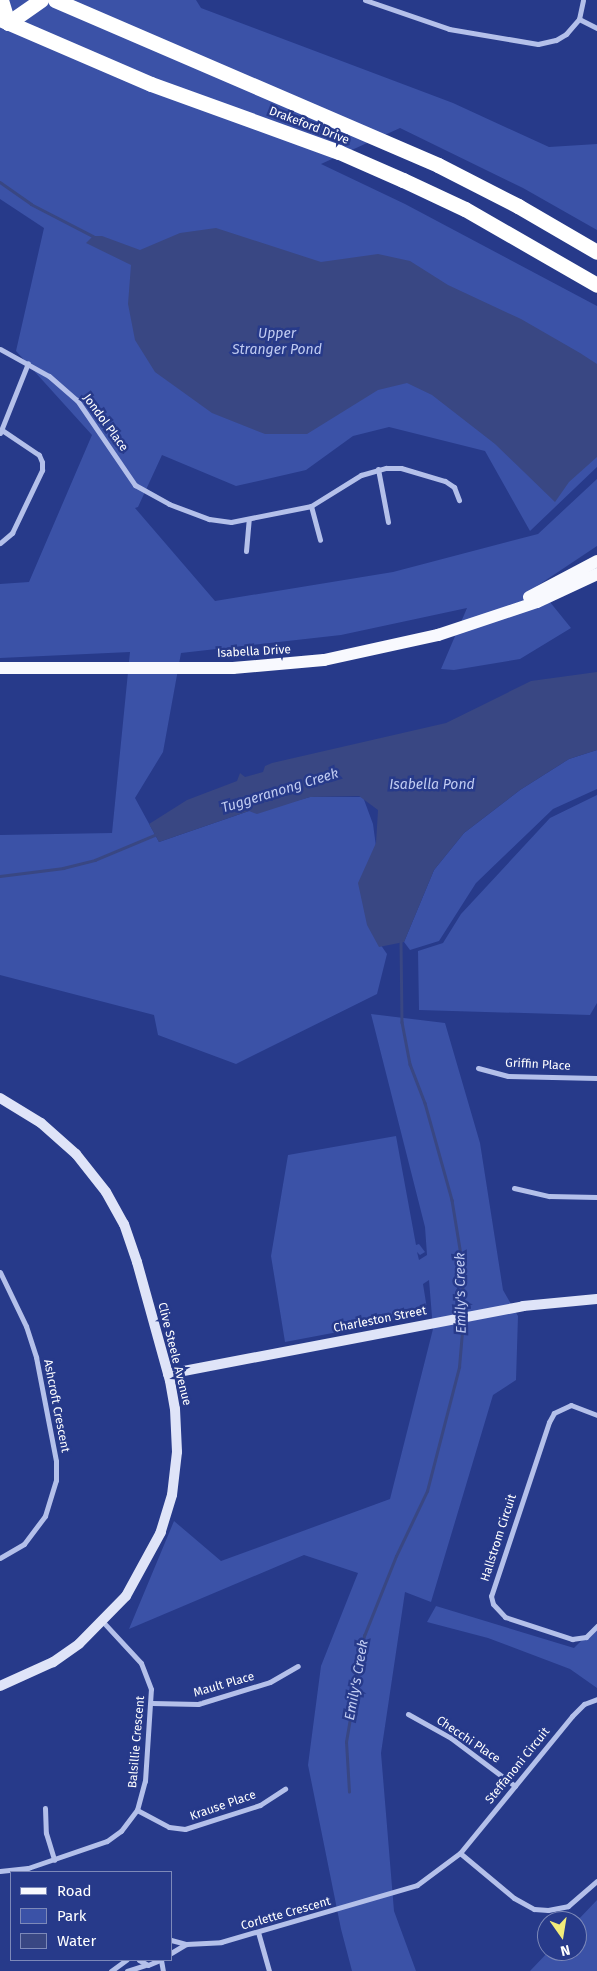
<!DOCTYPE html>
<html>
<head>
<meta charset="utf-8">
<style>
	body { margin:0 }
	#map { position:relative; width:597px; height:1971px; overflow:hidden; background:#273a8a; font-family:"Fira Sans",sans-serif }
	div>[style] { position:absolute }
	[style*='--x'] { left:calc(var(--x)*1px); top:calc(var(--y)*1px); width:calc(var(--w)*1px); rotate:calc(var(--a)*1deg) }
	.green>* { inset:0; background:#3b52a7 }
	.water>* { inset:0; background:#394783 }
	.stream>* { height:2.5px; margin:-1.25px; padding:0 1.25px; transform-origin:1.25px; border-radius:1.25px; background:#394783 }
	.street>* { height:5px; margin:-2.5px; padding:0 2.5px; transform-origin:2.5px; border-radius:2.5px; background:#b4c0ea }
	.secondary>* { height:10px; margin:-5px; padding:0 5px; transform-origin:5px; border-radius:5px; background:#dfe4f8 }
	.primary>* { height:12px; margin:-6px; padding:0 6px; transform-origin:6px; border-radius:6px; background:#f8f9fe }
	.highway>* { height:15px; margin:-7.5px; padding:0 7.5px; transform-origin:7.5px; border-radius:7.5px; background:#fff }
	span { translate:-50% -50%; white-space:nowrap; text-align:center; line-height:1.15; -webkit-text-stroke:5px #273a8a; paint-order:stroke }
	.street-label { font-size:12px; color:#fff }
	.water-label { font-size:14px; color:#c0cbf1; font-style:italic }
	.legend { position:absolute; left:10px; top:1871px; width:162px; height:90px; box-sizing:border-box; background:#273a8a; border:1px solid #7d89b9; margin:0; padding:6px 9px; list-style:none; font-size:15px; color:#fff }
	.legend li { display:flex; align-items:center; gap:10px; height:25px }
	.legend b { width:25px; border:1px solid #7d89b9 }
	.north { position:absolute; left:537px; top:1911px; width:50px; height:50px; box-sizing:border-box; background:#273a8a; border:1px solid #7d89b9; border-radius:50%; rotate:167deg; font-size:14px; font-weight:700; line-height:20px; text-align:center; color:#fff }
	.north::after { content:''; display:block; margin:auto; width:18px; height:22px; background:#f2ec7a; clip-path:polygon(50% 0,100% 100%,50% 72%,0 100%) }
</style>
</head>
<body>
<div id="map">
	<div class="green">
		<i style="clip-path:polygon(0 0,196px 0,201px 8px,453px 103px,549px 147px,597px 144px,597px 230px,523px 188px,400px 128px,321px 164px,405px 204px,597px 306px,597px 467px,530px 531px,485px 451px,389px 427px,353px 436px,306px 470px,236px 486px,162px 455px,138px 507px,135px 508px,215px 601px,393px 572px,538px 534px,597px 479px,597px 546px,537px 586px,571px 628px,520px 659px,454px 670px,441px 669px,467px 608px,341px 635px,181px 653px,163px 752px,135px 798px,159px 842px,249px 811px,263px 810px,310px 797px,363px 797px,373px 824px,379px 869px,376px 938px,387px 954px,377px 994px,236px 1064px,158px 1035px,154px 1015px,0 975px,0 835px,112px 833px,130px 652px,0 658px,0 584px,29px 582px,92px 435px,16px 351px,44px 228px,0 199px)"></i>
		<i style="clip-path:polygon(597px 750px,597px 789px,553px 809px,476px 883px,439px 941px,410px 950px,404px 942px,434px 870px,464px 833px,520px 790px,569px 759px)"></i>
		<i style="clip-path:polygon(597px 795px,597px 1003px,590px 1015px,419px 1010px,418px 951px,443px 943px,461px 914px,550px 818px)"></i>
		<i style="clip-path:polygon(371px 1014px,445px 1023px,480px 1143px,503px 1290px,518px 1316px,516px 1380px,493px 1395px,431px 1602px,405px 1592px,381px 1753px,394px 1911px,416px 1971px,352px 1971px,341px 1929px,308px 1765px,321px 1666px,358px 1573px,304px 1555px,129px 1629px,174px 1521px,221px 1561px,390px 1499px,433px 1329px,429px 1280px,423px 1284px,428px 1315px,285px 1342px,271px 1256px,288px 1155px,396px 1136px,416px 1245px,419px 1244px,425px 1252px,420px 1255px,417px 1252px,419px 1260px,427px 1255px,425px 1227px)"></i>
		<i style="clip-path:polygon(436px 1606px,574px 1648px,597px 1625px,597px 1688px,570px 1669px,488px 1638px,427px 1622px)"></i>
		<i style="clip-path:polygon(597px 1900px,597px 1971px,530px 1971px,549px 1951px,577px 1951px,577px 1921px)"></i>
	</div>
	<div class="water">
		<i style="clip-path:polygon(216px 228px,321px 262px,378px 254px,410px 261px,448px 285px,521px 319px,580px 353px,597px 364px,597px 457px,569px 482px,555px 502px,495px 444px,432px 395px,407px 383px,378px 390px,307px 434px,265px 434px,212px 413px,155px 372px,135px 340px,128px 304px,131px 265px,86px 243px,93px 236px,102px 236px,140px 250px,180px 233px)"></i>
		<i style="clip-path:polygon(597px 672px,597px 750px,569px 759px,520px 790px,464px 833px,434px 870px,404px 942px,379px 947px,367px 925px,358px 883px,376px 843px,378px 810px,359px 796px,310px 797px,257px 814px,249px 811px,159px 842px,149px 824px,187px 800px,237px 781px,240px 773px,245px 777px,263px 772px,265px 766px,272px 763px,446px 723px,531px 681px)"></i>
	</div>
	<div class="stream">
		<i style="--x:0;--y:182;--w:38;--a:35"></i>
		<i style="--x:31;--y:204;--w:70;--a:27.3"></i>
		<i style="--x:0;--y:876;--w:64;--a:-7.2"></i>
		<i style="--x:63;--y:868;--w:33;--a:-14"></i>
		<i style="--x:95;--y:860;--w:67;--a:-22.8"></i>
		<i style="--x:401;--y:941;--w:81;--a:89.3"></i>
		<i style="--x:402;--y:1022;--w:43;--a:79.2"></i>
		<i style="--x:410;--y:1064;--w:42;--a:69"></i>
		<i style="--x:425;--y:1103;--w:101;--a:74.4"></i>
		<i style="--x:452;--y:1200;--w:68;--a:80.7"></i>
		<i style="--x:463;--y:1267;--w:47;--a:90"></i>
		<i style="--x:349;--y:1792;--w:50;--a:-93.4"></i>
		<i style="--x:346;--y:1742;--w:108;--a:-80.4"></i>
		<i style="--x:364;--y:1636;--w:86;--a:-68.2"></i>
		<i style="--x:396;--y:1556;--w:72;--a:-64.5"></i>
		<i style="--x:427;--y:1491;--w:128;--a:-75.5"></i>
		<i style="--x:459;--y:1367;--w:47;--a:-85.1"></i>
	</div>
	<div class="street">
		<i style="--x:365;--y:0;--w:89;--a:19"></i>
		<i style="--x:449;--y:29;--w:90;--a:9.6"></i>
		<i style="--x:538;--y:44;--w:18;--a:-13"></i>
		<i style="--x:556;--y:40;--w:12;--a:-31"></i>
		<i style="--x:566;--y:34;--w:20;--a:-49"></i>
		<i style="--x:579;--y:19;--w:19;--a:-78"></i>
		<i style="--x:579;--y:19;--w:20;--a:27"></i>
		<i style="--x:0;--y:349;--w:56;--a:28.9"></i>
		<i style="--x:49;--y:376;--w:37;--a:41"></i>
		<i style="--x:77;--y:400;--w:103;--a:55.7"></i>
		<i style="--x:135;--y:485;--w:39;--a:29"></i>
		<i style="--x:169;--y:504;--w:43;--a:20.6"></i>
		<i style="--x:209;--y:519;--w:22;--a:8"></i>
		<i style="--x:231;--y:522;--w:82;--a:-11.3"></i>
		<i style="--x:311;--y:506;--w:59;--a:-31.8"></i>
		<i style="--x:361;--y:475;--w:26;--a:-16"></i>
		<i style="--x:386;--y:468;--w:15;--a:0"></i>
		<i style="--x:401;--y:468;--w:46;--a:16.5"></i>
		<i style="--x:445;--y:481;--w:11;--a:34"></i>
		<i style="--x:454;--y:487;--w:14;--a:69"></i>
		<i style="--x:0;--y:433;--w:75;--a:-68.2"></i>
		<i style="--x:378;--y:469;--w:54;--a:79.3"></i>
		<i style="--x:311;--y:506;--w:35;--a:75"></i>
		<i style="--x:0;--y:543;--w:16;--a:-40"></i>
		<i style="--x:12;--y:533;--w:70;--a:-64.5"></i>
		<i style="--x:42;--y:470;--w:8;--a:-90"></i>
		<i style="--x:42;--y:462;--w:8;--a:-113"></i>
		<i style="--x:39;--y:455;--w:45;--a:-146"></i>
		<i style="--x:246;--y:551;--w:32;--a:-85"></i>
		<i style="--x:478;--y:1068;--w:31;--a:15"></i>
		<i style="--x:508;--y:1076;--w:89;--a:1.3"></i>
		<i style="--x:514;--y:1188;--w:36;--a:13"></i>
		<i style="--x:549;--y:1196;--w:48;--a:1.2"></i>
		<i style="--x:0;--y:1272;--w:60;--a:64.3"></i>
		<i style="--x:26;--y:1326;--w:33;--a:72"></i>
		<i style="--x:36;--y:1357;--w:106;--a:79.1"></i>
		<i style="--x:56;--y:1461;--w:19;--a:90"></i>
		<i style="--x:56;--y:1480;--w:38;--a:107"></i>
		<i style="--x:45;--y:1516;--w:35;--a:127"></i>
		<i style="--x:24;--y:1544;--w:28;--a:150"></i>
		<i style="--x:597;--y:1415;--w:28;--a:-159"></i>
		<i style="--x:571;--y:1405;--w:19;--a:155"></i>
		<i style="--x:554;--y:1413;--w:10;--a:119"></i>
		<i style="--x:549;--y:1422;--w:183;--a:108.4"></i>
		<i style="--x:491;--y:1596;--w:8;--a:76"></i>
		<i style="--x:493;--y:1604;--w:18;--a:47"></i>
		<i style="--x:505;--y:1617;--w:71;--a:18.2"></i>
		<i style="--x:572;--y:1639;--w:14;--a:-8"></i>
		<i style="--x:586;--y:1637;--w:16;--a:-45"></i>
		<i style="--x:152;--y:1703;--w:46;--a:1.2"></i>
		<i style="--x:198;--y:1704;--w:75;--a:-17"></i>
		<i style="--x:270;--y:1682;--w:32;--a:-30"></i>
		<i style="--x:408;--y:1714;--w:49;--a:29.2"></i>
		<i style="--x:451;--y:1738;--w:80;--a:36.9"></i>
		<i style="--x:45;--y:1808;--w:25;--a:88"></i>
		<i style="--x:46;--y:1833;--w:28;--a:73"></i>
		<i style="--x:137;--y:1810;--w:36;--a:28"></i>
		<i style="--x:169;--y:1827;--w:16;--a:7"></i>
		<i style="--x:185;--y:1829;--w:79;--a:-17.7"></i>
		<i style="--x:260;--y:1805;--w:30;--a:-33"></i>
		<i style="--x:460;--y:1853;--w:70;--a:39.8"></i>
		<i style="--x:514;--y:1898;--w:23;--a:29"></i>
		<i style="--x:534;--y:1909;--w:14;--a:4"></i>
		<i style="--x:548;--y:1910;--w:20;--a:-11"></i>
		<i style="--x:568;--y:1906;--w:38;--a:-41"></i>
		<i style="--x:0;--y:1871;--w:28;--a:-6"></i>
		<i style="--x:28;--y:1868;--w:83;--a:-18.9"></i>
		<i style="--x:107;--y:1841;--w:17;--a:-36"></i>
		<i style="--x:121;--y:1831;--w:26;--a:-53"></i>
		<i style="--x:137;--y:1810;--w:30;--a:-75"></i>
		<i style="--x:145;--y:1781;--w:92;--a:-86.3"></i>
		<i style="--x:151;--y:1689;--w:28;--a:-111"></i>
		<i style="--x:141;--y:1663;--w:56;--a:-132.8"></i>
		<i style="--x:258;--y:1932;--w:41;--a:74.2"></i>
		<i style="--x:171;--y:1940;--w:16;--a:15"></i>
		<i style="--x:186;--y:1944;--w:35;--a:-3"></i>
		<i style="--x:221;--y:1942;--w:204;--a:-16.2"></i>
		<i style="--x:417;--y:1885;--w:54;--a:-36.7"></i>
		<i style="--x:460;--y:1853;--w:177;--a:-50.7"></i>
		<i style="--x:572;--y:1716;--w:17;--a:-45"></i>
		<i style="--x:584;--y:1704;--w:14;--a:-21"></i>
		<i style="--x:171;--y:1953;--w:17;--a:-31"></i>
		<i style="--x:139;--y:1960;--w:10;--a:29"></i>
		<i style="--x:148;--y:1965;--w:13;--a:-23"></i>
		<i style="--x:161;--y:1960;--w:11;--a:80"></i>
		<i style="--x:111;--y:1971;--w:19;--a:-36"></i>
		<i style="--x:127;--y:1971;--w:19;--a:-18"></i>
	</div>
	<div class="secondary">
		<i style="--x:0;--y:1098;--w:48;--a:31.4"></i>
		<i style="--x:41;--y:1123;--w:47;--a:41.5"></i>
		<i style="--x:76;--y:1154;--w:48;--a:51.7"></i>
		<i style="--x:106;--y:1192;--w:37;--a:61"></i>
		<i style="--x:124;--y:1224;--w:40;--a:71.1"></i>
		<i style="--x:137;--y:1262;--w:123;--a:74.5"></i>
		<i style="--x:170;--y:1381;--w:28;--a:80"></i>
		<i style="--x:175;--y:1409;--w:43;--a:87.3"></i>
		<i style="--x:177;--y:1452;--w:43;--a:96.6"></i>
		<i style="--x:172;--y:1495;--w:39;--a:107"></i>
		<i style="--x:161;--y:1532;--w:73;--a:118.7"></i>
		<i style="--x:126;--y:1596;--w:67;--a:134.4"></i>
		<i style="--x:79;--y:1644;--w:32;--a:145"></i>
		<i style="--x:53;--y:1662;--w:58;--a:155.6"></i>
		<i style="--x:168;--y:1374;--w:361;--a:-10.8"></i>
		<i style="--x:523;--y:1306;--w:74;--a:-5.4"></i>
	</div>
	<div class="primary">
		<i style="--x:529;--y:597;--w:77;--a:-27.9"></i>
		<i style="--x:0;--y:668;--w:233;--a:0"></i>
		<i style="--x:233;--y:668;--w:91;--a:-5"></i>
		<i style="--x:324;--y:660;--w:117;--a:-12.4"></i>
		<i style="--x:438;--y:635;--w:104;--a:-18.4"></i>
		<i style="--x:537;--y:602;--w:66;--a:-25"></i>
	</div>
	<div class="highway">
		<i style="--x:1;--y:0;--w:24;--a:73"></i>
		<i style="--x:55;--y:0;--w:417;--a:23.3"></i>
		<i style="--x:438;--y:165;--w:90;--a:27.1"></i>
		<i style="--x:518;--y:206;--w:91;--a:30.2"></i>
		<i style="--x:0;--y:19;--w:164;--a:23.3"></i>
		<i style="--x:151;--y:84;--w:200;--a:19.9"></i>
		<i style="--x:339;--y:152;--w:70;--a:23.6"></i>
		<i style="--x:403;--y:180;--w:68;--a:25.1"></i>
		<i style="--x:465;--y:209;--w:152;--a:29.9"></i>
		<i style="--x:8;--y:23;--w:40;--a:-34.9"></i>
	</div>
	<div class="street-label">
		<span style="left:309px;top:126px;rotate:21deg">Drakeford Drive</span>
		<span style="left:105px;top:423px;rotate:54deg">Jondol Place</span>
		<span style="left:254px;top:652px;rotate:-3deg">Isabella Drive</span>
		<span style="left:538px;top:1065px;rotate:3deg">Griffin Place</span>
		<span style="left:380px;top:1320px;rotate:-11deg">Charleston Street</span>
		<span style="left:174px;top:1354px;rotate:76deg">Clive Steele Avenue</span>
		<span style="left:56px;top:1406px;rotate:79deg">Ashcroft Crescent</span>
		<span style="left:499px;top:1538px;rotate:-72deg">Hallstrom Circuit</span>
		<span style="left:224px;top:1685px;rotate:-16deg">Mault Place</span>
		<span style="left:468px;top:1740px;rotate:34deg">Checchi Place</span>
		<span style="left:137px;top:1742px;rotate:-85deg">Balsillie Crescent</span>
		<span style="left:518px;top:1766px;rotate:-51deg">Steffanoni Circuit</span>
		<span style="left:223px;top:1806px;rotate:-19deg">Krause Place</span>
		<span style="left:286px;top:1914px;rotate:-16deg">Corlette Crescent</span>
	</div>
	<div class="water-label">
		<span style="left:277px;top:342px">Upper<br>Stranger Pond</span>
		<span style="left:432px;top:785px">Isabella Pond</span>
		<span style="left:280px;top:791px;rotate:-17deg">Tuggeranong Creek</span>
		<span style="left:461px;top:1293px;rotate:-91deg">Emily's Creek</span>
		<span style="left:357px;top:1680px;rotate:-80deg">Emily's Creek</span>
	</div>
	<ul class="legend">
	<li><b style="height:6px;background:#f8f9fe"></b>Road</li>
	<li><b style="height:14px;background:#3b52a7"></b>Park</li>
	<li><b style="height:14px;background:#394783"></b>Water</li>
	</ul>
	<div class="north">N</div>
</div>
</body>
</html>
